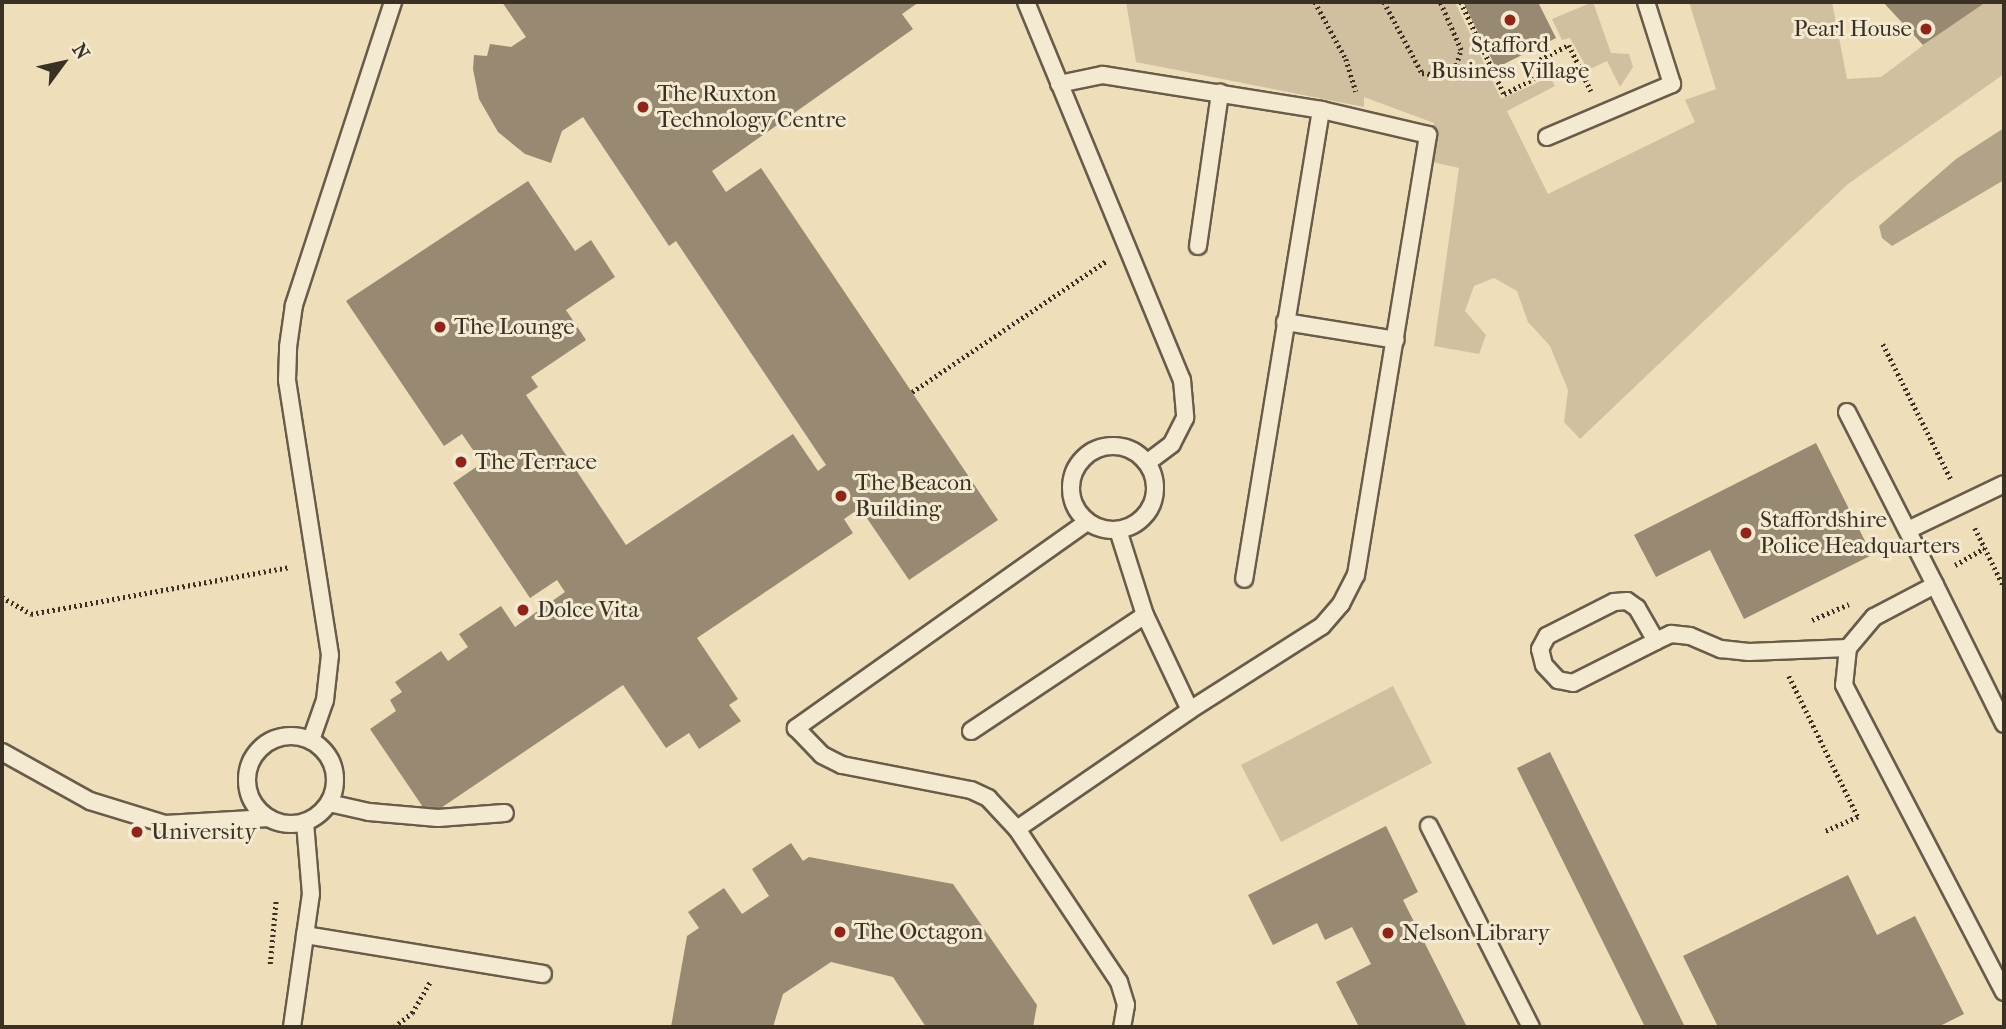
<!DOCTYPE html>
<html>
<head>
<meta charset="utf-8">
<style>
	body { margin:0 }
	#map { position:relative; width:2006px; height:1029px; overflow:hidden; background:#eedeba; font-family:"IM FELL French Canon",serif }
	div>[style] { position:absolute }
	[style*='--x'] { left:calc(var(--x)*1px); top:calc(var(--y)*1px); width:calc(var(--w)*1px); rotate:calc(var(--a)*1deg) }
	.green>* { inset:0; background:#d0c0a0 }
	.water>* { inset:0; background:#b1a387 }
	.building>* { inset:0; background:#988a72 }
	.path>* { height:4.5px; margin-top:-2.25px; transform-origin:0; background:repeating-linear-gradient(90deg,#3b3024 0 2px,transparent 0 5.5px) }
	.roads { filter:drop-shadow(2px 0 #685c4a) drop-shadow(-2px 0 #685c4a) drop-shadow(0 2px #685c4a) drop-shadow(0 -2px #685c4a) }
	.lane>* { height:16px; margin:-8px; padding:0 8px; transform-origin:8px; border-radius:8px; background:#f4ead2 }
	.lane>.ring { margin:-8px; padding:0; box-sizing:content-box; background:none; border:16px solid #f4ead2; border-radius:50% }
	.dots>* { width:19px; height:19px; translate:-50% -50%; box-sizing:border-box; border:4px solid #f4ead2; border-radius:50% }
	span { translate:-50% -50%; white-space:nowrap; text-align:center; line-height:1.15; -webkit-text-stroke:6px #f4ead2; paint-order:stroke }
	.poi-label { font-size:23px; color:#3b3024 }
	.right { translate:-100% -50%; text-align:right }
	.left { translate:0 -50%; text-align:left }
	.frame { position:absolute; inset:0; border:4px solid #3b3024; pointer-events:none }
	.north { position:absolute; left:28px; top:28px; width:70px; height:70px; -webkit-text-stroke:5px #f4ead2; paint-order:stroke; rotate:57deg; font-size:19px; font-weight:700; line-height:28px; text-align:center; color:#3b3024 }
	.north::after { content:''; display:block; margin:auto; width:24px; height:32px; background:#3b3024; clip-path:polygon(50% 0,100% 100%,50% 72%,0 100%) }
</style>
</head>
<body>
<div id="map">
	<div class="green">
		<i style="clip-path:polygon(1126px 2px,1455px 2px,1501px 99px,1550px 77px,1555px 86px,1507px 111px,1548px 194px,1695px 122px,1685px 100px,1716px 89px,1689px 2px,1832px 2px,1847px 79px,1881px 77px,1965px 14px,1986px 2px,2004px 2px,2004px 74px,1848px 184px,1580px 439px,1564px 422px,1568px 390px,1550px 346px,1528px 322px,1517px 291px,1494px 278px,1474px 286px,1465px 311px,1486px 335px,1479px 354px,1434px 346px,1459px 168px,1432px 162px,1434px 123px,1364px 97px,1364px 107px,1136px 62px)"></i>
		<i style="clip-path:polygon(1593px 2px,1611px 53px,1629px 54px,1633px 67px,1620px 87px,1607px 61px,1588px 70px,1570px 38px,1562px 40px,1552px 19px)"></i>
		<i style="clip-path:polygon(1393px 686px,1432px 763px,1281px 842px,1241px 765px)"></i>
	</div>
	<div class="water">
		<i style="clip-path:polygon(2004px 128px,2004px 180px,1892px 246px,1882px 238px,1879px 226px,1956px 159px)"></i>
	</div>
	<div class="building">
		<i style="clip-path:polygon(502px 2px,919px 2px,902px 14px,913px 29px,712px 171px,726px 192px,761px 168px,998px 520px,909px 580px,860px 508px,844px 519px,853px 533px,697px 638px,738px 699px,729px 705px,741px 721px,699px 749px,689px 733px,666px 748px,623px 685px,429px 816px,370px 729px,396px 711px,390px 700px,402px 692px,395px 682px,441px 651px,448px 661px,468px 647px,459px 634px,501px 606px,515px 627px,565px 592px,557px 580px,530px 598px,453px 483px,482px 463px,462px 434px,444px 446px,346px 301px,528px 181px,575px 251px,591px 240px,615px 277px,566px 310px,586px 340px,531px 377px,538px 387px,526px 395px,626px 545px,793px 434px,818px 471px,826px 465px,676px 241px,669px 246px,583px 117px,562px 131px,551px 163px,525px 154px,498px 132px,479px 99px,473px 69px,474px 55px,487px 56px,490px 44px,511px 47px,526px 37px)"></i>
		<i style="clip-path:polygon(1463px 2px,1538px 2px,1556px 38px,1496px 68px)"></i>
		<i style="clip-path:polygon(1883px 2px,1986px 2px,1923px 45px)"></i>
		<i style="clip-path:polygon(1816px 443px,1872px 555px,1744px 619px,1710px 550px,1656px 577px,1634px 535px)"></i>
		<i style="clip-path:polygon(1550px 752px,1685px 1027px,1645px 1027px,1517px 768px)"></i>
		<i style="clip-path:polygon(1386px 826px,1418px 892px,1403px 900px,1467px 1027px,1359px 1027px,1336px 982px,1371px 964px,1352px 927px,1325px 940px,1317px 923px,1273px 945px,1248px 895px)"></i>
		<i style="clip-path:polygon(791px 843px,803px 861px,809px 857px,953px 884px,1037px 1005px,1033px 1027px,926px 1027px,893px 977px,831px 962px,783px 994px,773px 1027px,671px 1027px,687px 936px,699px 928px,688px 912px,724px 888px,742px 914px,769px 896px,752px 869px)"></i>
		<i style="clip-path:polygon(1848px 875px,1877px 935px,1915px 916px,1964px 1014px,1938px 1027px,1718px 1027px,1683px 956px)"></i>
	</div>
	<div class="path">
		<i style="--x:1315;--y:2;--w:65;--a:61.5"></i>
		<i style="--x:1346;--y:59;--w:34;--a:73"></i>
		<i style="--x:1384;--y:2;--w:81;--a:61.8"></i>
		<i style="--x:1422;--y:73;--w:23;--a:7"></i>
		<i style="--x:1445;--y:76;--w:16;--a:-45"></i>
		<i style="--x:1456;--y:65;--w:16;--a:-72"></i>
		<i style="--x:1461;--y:50;--w:52;--a:-113.6"></i>
		<i style="--x:1461;--y:2;--w:102;--a:64.9"></i>
		<i style="--x:1504;--y:94;--w:42;--a:-27.2"></i>
		<i style="--x:1541;--y:75;--w:14;--a:-115"></i>
		<i style="--x:1535;--y:62;--w:38;--a:-27"></i>
		<i style="--x:1569;--y:45;--w:51;--a:64.4"></i>
		<i style="--x:1883;--y:344;--w:151;--a:63.3"></i>
		<i style="--x:912;--y:392;--w:234;--a:-34"></i>
		<i style="--x:1975;--y:528;--w:66;--a:63.8"></i>
		<i style="--x:1955;--y:565;--w:34;--a:-30"></i>
		<i style="--x:2;--y:597;--w:34;--a:30"></i>
		<i style="--x:31;--y:614;--w:263;--a:-10.3"></i>
		<i style="--x:1812;--y:620;--w:40;--a:-23.4"></i>
		<i style="--x:1789;--y:676;--w:157;--a:63.9"></i>
		<i style="--x:1858;--y:817;--w:37;--a:156"></i>
		<i style="--x:270;--y:964;--w:65;--a:-84.7"></i>
		<i style="--x:394;--y:1027;--w:23;--a:-38"></i>
		<i style="--x:412;--y:1013;--w:36;--a:-60"></i>
	</div>
	<div class="roads">
		<div class="lane">
			<i style="--x:1026;--y:2;--w:409;--a:67.6"></i>
			<i style="--x:1182;--y:380;--w:38;--a:85"></i>
			<i style="--x:1185;--y:418;--w:29;--a:117"></i>
			<i style="--x:1172;--y:444;--w:31;--a:143"></i>
			<i style="--x:1059;--y:84;--w:45;--a:-11.6"></i>
			<i style="--x:1103;--y:75;--w:221;--a:9.1"></i>
			<i style="--x:1321;--y:110;--w:475;--a:99.3"></i>
			<i style="--x:1547;--y:137;--w:136;--a:-23"></i>
			<i style="--x:1672;--y:84;--w:86;--a:-107.6"></i>
			<i style="--x:1198;--y:246;--w:155;--a:-81.8"></i>
			<i style="--x:1285;--y:322;--w:112;--a:9.2"></i>
			<i style="--x:1847;--y:412;--w:194;--a:63"></i>
			<i class="ring" style="left:1071px;top:446px;width:68px;height:68px"></i>
			<i style="--x:1087;--y:522;--w:357;--a:144.7"></i>
			<i style="--x:796;--y:728;--w:37;--a:46"></i>
			<i style="--x:822;--y:755;--w:22;--a:27"></i>
			<i style="--x:842;--y:765;--w:131;--a:11"></i>
			<i style="--x:971;--y:790;--w:19;--a:25"></i>
			<i style="--x:988;--y:798;--w:42;--a:46.9"></i>
			<i style="--x:1017;--y:829;--w:184;--a:56.3"></i>
			<i style="--x:1119;--y:982;--w:24;--a:73"></i>
			<i style="--x:1126;--y:1005;--w:22;--a:100"></i>
			<i style="--x:1118;--y:530;--w:89;--a:72.4"></i>
			<i style="--x:1145;--y:615;--w:105;--a:64.7"></i>
			<i style="--x:1908;--y:530;--w:106;--a:-25.6"></i>
			<i style="--x:1656;--y:641;--w:38;--a:-120"></i>
			<i style="--x:1637;--y:608;--w:12;--a:-145"></i>
			<i style="--x:1627;--y:601;--w:13;--a:176"></i>
			<i style="--x:1614;--y:602;--w:75;--a:153.1"></i>
			<i style="--x:1547;--y:636;--w:15;--a:118"></i>
			<i style="--x:1540;--y:649;--w:16;--a:76"></i>
			<i style="--x:1544;--y:665;--w:21;--a:47"></i>
			<i style="--x:1558;--y:680;--w:15;--a:11"></i>
			<i style="--x:1573;--y:683;--w:93;--a:-26.8"></i>
			<i style="--x:1656;--y:641;--w:17;--a:-25"></i>
			<i style="--x:1671;--y:634;--w:19;--a:6"></i>
			<i style="--x:1690;--y:636;--w:34;--a:23"></i>
			<i style="--x:1721;--y:649;--w:28;--a:6"></i>
			<i style="--x:1749;--y:652;--w:99;--a:-2.3"></i>
			<i style="--x:2004;--y:724;--w:155;--a:-116.4"></i>
			<i style="--x:1935;--y:585;--w:69;--a:152.3"></i>
			<i style="--x:1874;--y:617;--w:40;--a:130"></i>
			<i style="--x:1848;--y:648;--w:37;--a:96"></i>
			<i style="--x:1844;--y:685;--w:346;--a:62.5"></i>
			<i style="--x:971;--y:731;--w:209;--a:-33.7"></i>
			<i class="ring" style="left:247px;top:736px;width:72px;height:72px"></i>
			<i style="--x:311;--y:740;--w:42;--a:-70.7"></i>
			<i style="--x:325;--y:700;--w:45;--a:-83.7"></i>
			<i style="--x:330;--y:655;--w:278;--a:-98.9"></i>
			<i style="--x:287;--y:380;--w:33;--a:-88"></i>
			<i style="--x:288;--y:347;--w:42;--a:-81.9"></i>
			<i style="--x:294;--y:305;--w:319;--a:-71.9"></i>
			<i style="--x:2;--y:752;--w:101;--a:29.1"></i>
			<i style="--x:90;--y:801;--w:78;--a:17"></i>
			<i style="--x:165;--y:824;--w:104;--a:-3.3"></i>
			<i style="--x:329;--y:803;--w:41;--a:12.7"></i>
			<i style="--x:369;--y:812;--w:69;--a:5"></i>
			<i style="--x:438;--y:818;--w:67;--a:-4.3"></i>
			<i style="--x:1429;--y:826;--w:225;--a:63.1"></i>
			<i style="--x:1017;--y:829;--w:210;--a:-34.5"></i>
			<i style="--x:1190;--y:710;--w:156;--a:-32.5"></i>
			<i style="--x:1322;--y:626;--w:29;--a:-49"></i>
			<i style="--x:1341;--y:604;--w:33;--a:-63"></i>
			<i style="--x:1356;--y:575;--w:446;--a:-80.7"></i>
			<i style="--x:1428;--y:135;--w:110;--a:-166.8"></i>
			<i style="--x:305;--y:935;--w:241;--a:9.3"></i>
			<i style="--x:292;--y:1027;--w:134;--a:-81.9"></i>
			<i style="--x:311;--y:894;--w:72;--a:-94.8"></i>
		</div>
	</div>
	<div class="dots">
		<i style="left:1510px;top:20px;background:#8f2418"></i>
		<i style="left:1926px;top:29px;background:#8f2418"></i>
		<i style="left:643px;top:107px;background:#8f2418"></i>
		<i style="left:440px;top:327px;background:#8f2418"></i>
		<i style="left:461px;top:462px;background:#8f2418"></i>
		<i style="left:841px;top:496px;background:#8f2418"></i>
		<i style="left:1746px;top:533px;background:#8f2418"></i>
		<i style="left:523px;top:610px;background:#8f2418"></i>
		<i style="left:137px;top:832px;background:#8f2418"></i>
		<i style="left:840px;top:932px;background:#8f2418"></i>
		<i style="left:1388px;top:933px;background:#8f2418"></i>
	</div>
	<div class="poi-label">
		<span class="right" style="left:1912px;top:29px">Pearl House</span>
		<span style="left:1510px;top:58px">Stafford<br>Business Village</span>
		<span class="left" style="left:657px;top:107px">The Ruxton<br>Technology Centre</span>
		<span class="left" style="left:454px;top:327px">The Lounge</span>
		<span class="left" style="left:475px;top:462px">The Terrace</span>
		<span class="left" style="left:855px;top:496px">The Beacon<br>Building</span>
		<span class="left" style="left:1760px;top:533px">Staffordshire<br>Police Headquarters</span>
		<span class="left" style="left:537px;top:610px">Dolce Vita</span>
		<span class="left" style="left:151px;top:832px">University</span>
		<span class="left" style="left:854px;top:932px">The Octagon</span>
		<span class="left" style="left:1402px;top:933px">Nelson Library</span>
	</div>
	<div class="frame"></div>
	<div class="north">N</div>
</div>
</body>
</html>
